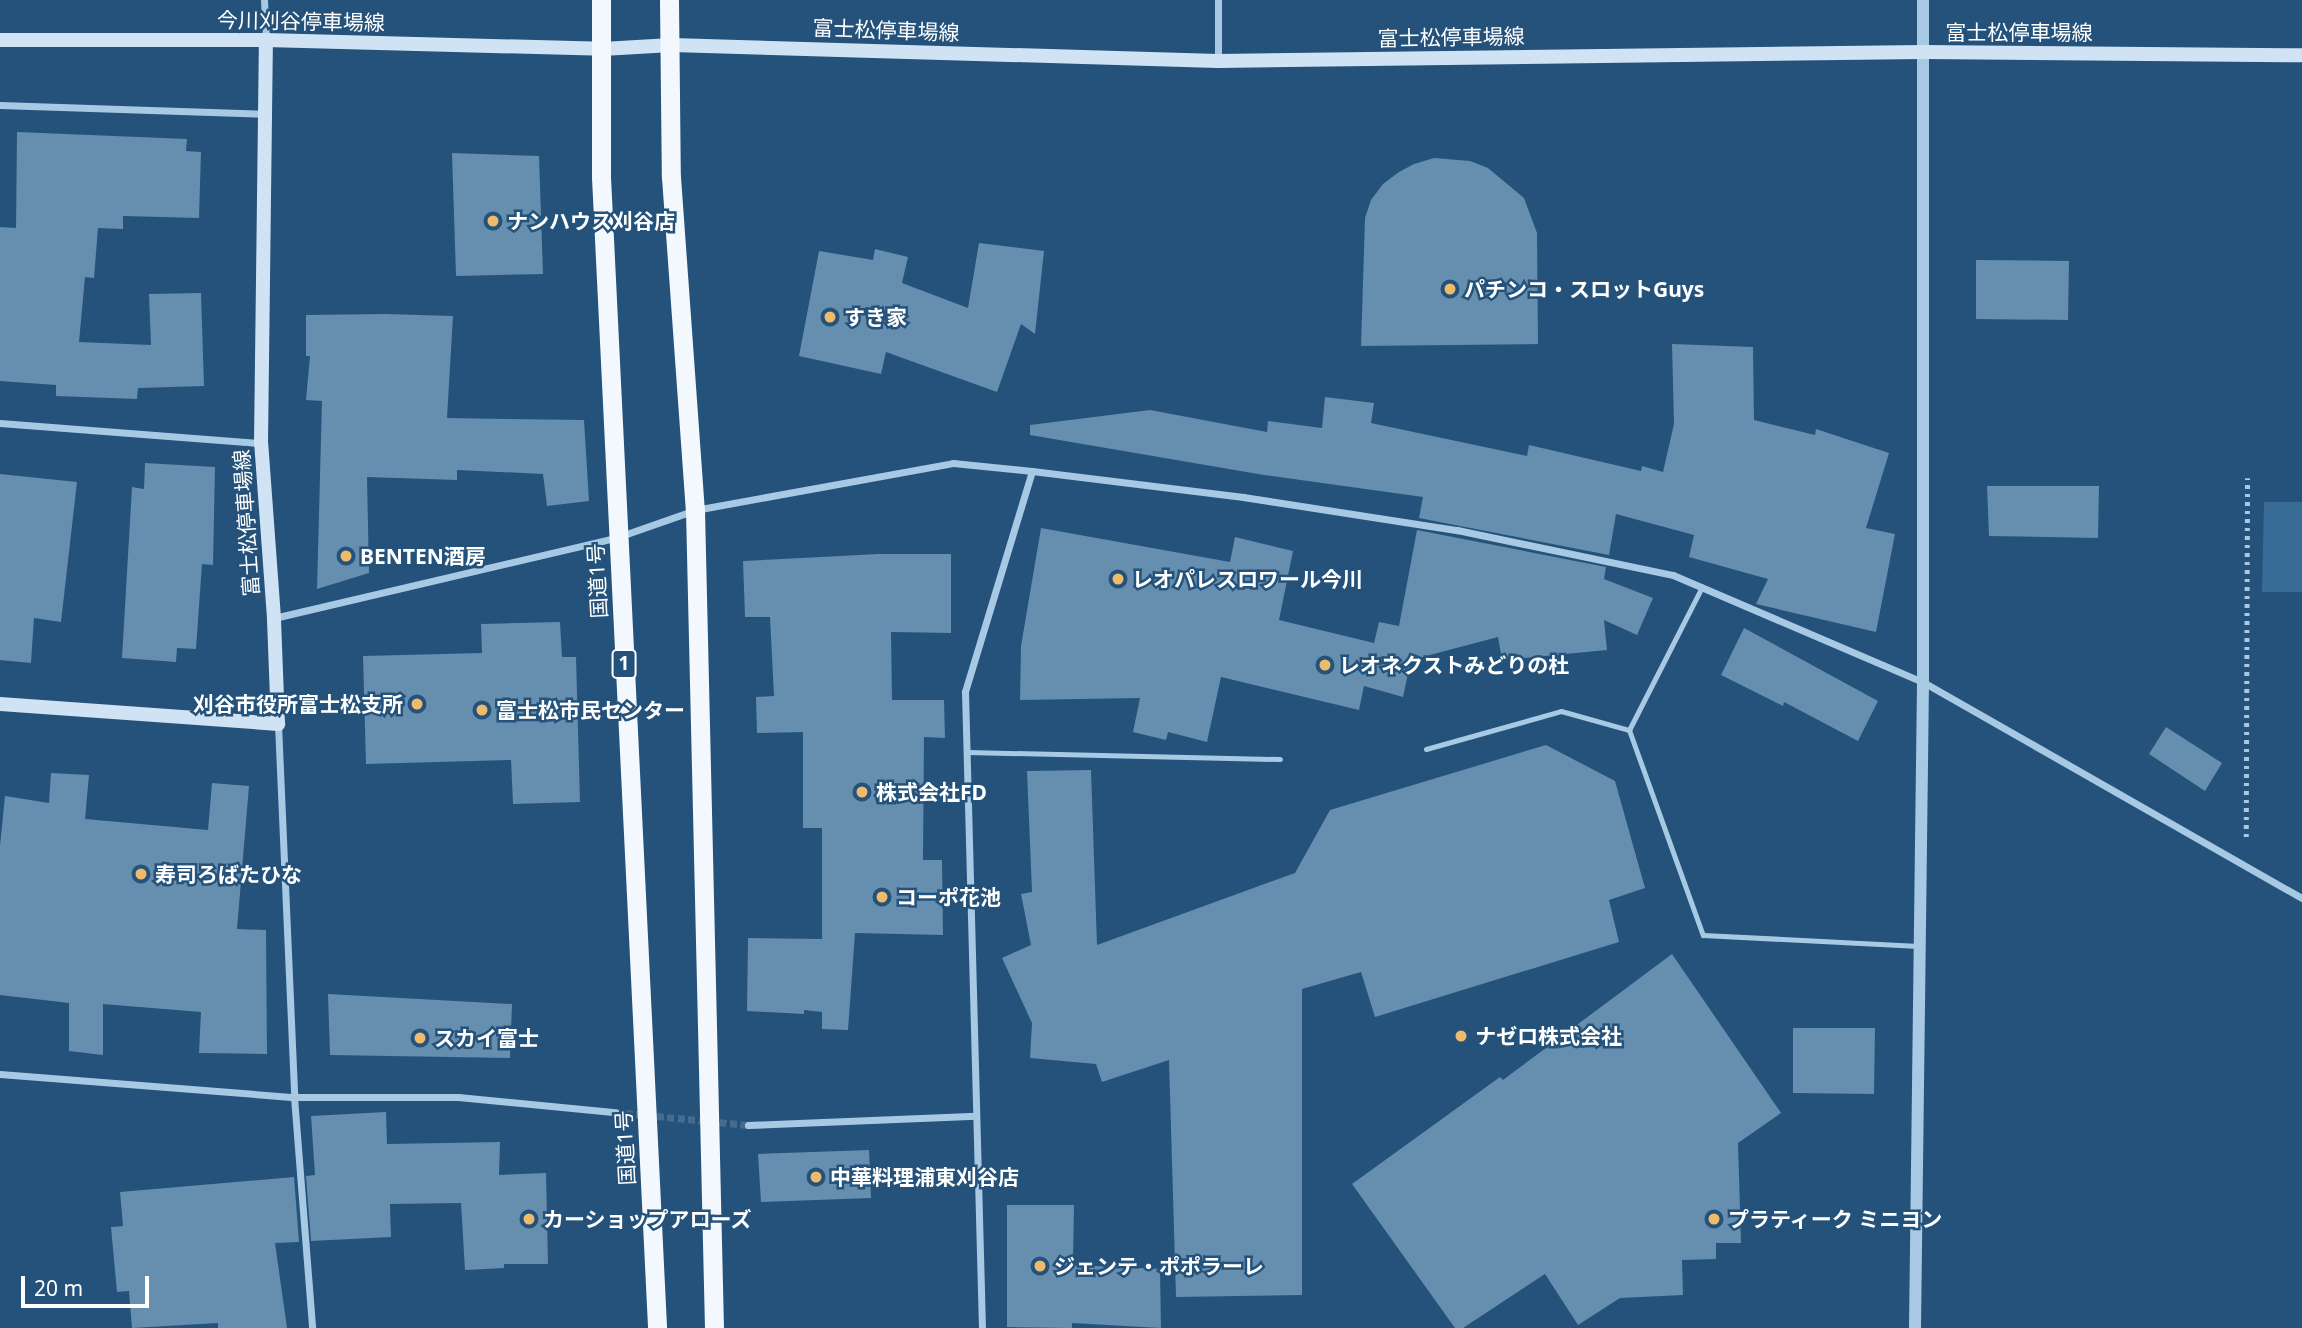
<!DOCTYPE html>
<html>
<head>
<meta charset="utf-8">
<style>
	body { margin:0 }
	#map { position:relative; width:2302px; height:1328px; overflow:hidden; background:#24527a; font-family:"Noto Sans","Noto Sans JP",sans-serif }
	div>[style] { position:absolute }
	[style*='--x'] { left:calc(var(--x)*1px); top:calc(var(--y)*1px); width:calc(var(--w)*1px); rotate:calc(var(--a)*1deg) }
	.green>* { inset:0; background:#386c97 }
	.building>* { inset:0; background:#658eaf }
	.minor-tunnel>* { height:7px; margin-top:-3.5px; transform-origin:0; background:repeating-linear-gradient(90deg,#456c8e 0 7px,transparent 0 10.5px) }
	.path>* { height:4.5px; margin-top:-2.25px; transform-origin:0; background:repeating-linear-gradient(90deg,#a7c9e4 0 3.5px,transparent 0 8.5px) }
	.service>* { height:5px; margin:-2.5px; padding:0 2.5px; transform-origin:2.5px; border-radius:2.5px; background:#a7c9e4 }
	.minor>* { height:7px; margin:-3.5px; padding:0 3.5px; transform-origin:3.5px; border-radius:3.5px; background:#a7c9e4 }
	.tertiary>* { height:12px; margin:-6px; padding:0 6px; transform-origin:6px; border-radius:6px; background:#a7c9e4 }
	.secondary>* { height:14px; margin:-7px; padding:0 7px; transform-origin:7px; border-radius:7px; background:#d0e3f4 }
	.trunk>* { height:19px; margin:-9.5px; padding:0 9.5px; transform-origin:9.5px; border-radius:9.5px; background:#f3f8fe }
	.dots>* { width:19px; height:19px; translate:-50% -50%; box-sizing:border-box; border:4px solid #24527a; border-radius:50% }
	span { translate:-50% -50%; white-space:nowrap; text-align:center; line-height:1.15; -webkit-text-stroke:5px #24527a; paint-order:stroke }
	.shield-label span { padding:2px 5px; background:#24527a; border:2px solid; border-radius:5px; -webkit-text-stroke-width:0 }
	.shield-label { font-size:19px; color:#fff; font-weight:700 }
	.street-label { font-size:21px; color:#fff }
	.poi-label { font-size:21px; color:#fff; font-weight:700 }
	.left { translate:0 -50%; text-align:left }
	.right { translate:-100% -50%; text-align:right }
	.scale { position:absolute; left:21px; top:1276px; width:128px; height:32px; box-sizing:border-box; border:4px solid #fff; border-top:0; padding-left:9px; font-size:21px; line-height:24px; white-space:nowrap; color:#fff; -webkit-text-stroke:5px #24527a; paint-order:stroke }
</style>
</head>
<body>
<div id="map">
	<div class="green">
		<i style="clip-path:polygon(2264px 502px,2302px 502px,2302px 592px,2262px 592px)"></i>
	</div>
	<div class="building">
		<i style="clip-path:polygon(17px 132px,187px 139px,186px 151px,201px 152px,199px 218px,123px 216px,123px 229px,98px 228px,94px 278px,85px 277px,79px 342px,151px 345px,149px 294px,201px 293px,204px 386px,138px 388px,137px 399px,56px 396px,56px 385px,0 381px,0 227px,16px 228px)"></i>
		<i style="clip-path:polygon(452px 153px,539px 156px,543px 274px,456px 276px)"></i>
		<i style="clip-path:polygon(1434px 158px,1470px 161px,1488px 168px,1524px 198px,1537px 233px,1538px 344px,1361px 346px,1365px 218px,1371px 200px,1383px 184px,1399px 172px,1414px 164px)"></i>
		<i style="clip-path:polygon(979px 243px,1044px 251px,1035px 334px,1021px 324px,997px 392px,886px 352px,881px 374px,799px 356px,819px 251px,873px 260px,875px 249px,908px 257px,902px 283px,968px 308px)"></i>
		<i style="clip-path:polygon(1976px 260px,2069px 261px,2068px 320px,1976px 319px)"></i>
		<i style="clip-path:polygon(385px 314px,453px 316px,447px 418px,584px 420px,589px 501px,547px 506px,543px 474px,457px 470px,457px 480px,367px 477px,369px 573px,317px 589px,322px 401px,306px 400px,310px 356px,306px 356px,306px 315px)"></i>
		<i style="clip-path:polygon(1672px 344px,1753px 347px,1754px 420px,1815px 435px,1816px 429px,1889px 453px,1866px 528px,1895px 534px,1876px 632px,1756px 604px,1768px 579px,1689px 557px,1694px 535px,1616px 514px,1609px 555px,1419px 518px,1423px 497px,1264px 475px,1030px 435px,1030px 425px,1150px 410px,1267px 432px,1268px 421px,1322px 428px,1325px 397px,1374px 403px,1371px 423px,1527px 456px,1529px 445px,1641px 471px,1642px 466px,1663px 472px,1674px 424px)"></i>
		<i style="clip-path:polygon(145px 463px,215px 467px,213px 565px,202px 564px,196px 649px,177px 648px,176px 662px,122px 658px,132px 487px,144px 489px)"></i>
		<i style="clip-path:polygon(0 474px,77px 482px,61px 622px,34px 618px,31px 663px,0 660px)"></i>
		<i style="clip-path:polygon(1987px 486px,2099px 486px,2098px 538px,1989px 536px)"></i>
		<i style="clip-path:polygon(1041px 528px,1230px 562px,1235px 537px,1293px 551px,1279px 620px,1374px 643px,1379px 622px,1399px 626px,1417px 530px,1606px 567px,1604px 579px,1653px 598px,1637px 635px,1604px 620px,1607px 650px,1502px 660px,1498px 637px,1411px 660px,1403px 697px,1364px 686px,1359px 710px,1221px 677px,1207px 742px,1168px 732px,1166px 740px,1133px 732px,1140px 698px,1020px 700px,1021px 646px)"></i>
		<i style="clip-path:polygon(879px 554px,951px 554px,951px 633px,891px 632px,892px 700px,944px 700px,945px 738px,924px 737px,923px 860px,942px 860px,943px 935px,855px 933px,848px 1030px,822px 1029px,822px 1012px,804px 1010px,804px 1014px,747px 1011px,748px 938px,822px 939px,822px 828px,803px 828px,803px 732px,757px 733px,756px 697px,774px 696px,770px 617px,745px 617px,743px 561px)"></i>
		<i style="clip-path:polygon(560px 622px,562px 657px,576px 657px,580px 802px,513px 804px,511px 760px,366px 764px,363px 656px,482px 653px,481px 624px)"></i>
		<i style="clip-path:polygon(1744px 628px,1878px 701px,1858px 741px,1784px 702px,1783px 706px,1721px 675px)"></i>
		<i style="clip-path:polygon(2166px 727px,2222px 763px,2205px 791px,2149px 754px)"></i>
		<i style="clip-path:polygon(1546px 745px,1615px 781px,1645px 888px,1609px 900px,1619px 942px,1375px 1017px,1361px 972px,1302px 989px,1302px 1295px,1176px 1297px,1169px 1060px,1102px 1082px,1096px 1064px,1030px 1058px,1032px 1023px,1002px 958px,1031px 945px,1021px 894px,1032px 892px,1027px 771px,1091px 770px,1097px 945px,1295px 873px,1330px 810px)"></i>
		<i style="clip-path:polygon(51px 773px,89px 775px,85px 819px,208px 830px,212px 783px,249px 786px,237px 929px,266px 930px,267px 1054px,199px 1053px,201px 1012px,103px 1004px,103px 1055px,69px 1051px,69px 1003px,0 995px,0 846px,5px 796px,49px 803px)"></i>
		<i style="clip-path:polygon(1672px 954px,1781px 1113px,1738px 1143px,1741px 1243px,1716px 1243px,1716px 1259px,1682px 1260px,1683px 1295px,1620px 1298px,1578px 1325px,1545px 1274px,1463px 1328px,1455px 1328px,1352px 1184px,1500px 1077px,1503px 1080px)"></i>
		<i style="clip-path:polygon(328px 994px,512px 1004px,510px 1058px,330px 1055px)"></i>
		<i style="clip-path:polygon(1793px 1028px,1875px 1028px,1874px 1094px,1793px 1093px)"></i>
		<i style="clip-path:polygon(386px 1112px,387px 1144px,500px 1142px,499px 1175px,546px 1173px,548px 1264px,504px 1264px,504px 1268px,465px 1270px,461px 1203px,390px 1204px,391px 1237px,311px 1241px,306px 1176px,315px 1175px,311px 1116px)"></i>
		<i style="clip-path:polygon(869px 1150px,871px 1198px,761px 1202px,758px 1154px)"></i>
		<i style="clip-path:polygon(294px 1177px,299px 1242px,275px 1243px,287px 1328px,218px 1328px,218px 1323px,132px 1328px,129px 1291px,117px 1292px,111px 1227px,123px 1226px,120px 1192px)"></i>
		<i style="clip-path:polygon(1007px 1205px,1074px 1205px,1073px 1265px,1160px 1269px,1161px 1328px,1072px 1323px,1072px 1328px,1007px 1327px)"></i>
	</div>
	<div class="minor-tunnel">
		<i style="--x:615;--y:1112;--w:134;--a:5.6"></i>
	</div>
	<div class="path">
		<i style="--x:2246;--y:837;--w:359;--a:-89.8"></i>
	</div>
	<div class="service">
		<i style="--x:1629;--y:730;--w:218;--a:70.2"></i>
		<i style="--x:1703;--y:935;--w:216;--a:2.9"></i>
		<i style="--x:1426;--y:749;--w:140;--a:-15.7"></i>
		<i style="--x:1561;--y:711;--w:71;--a:15.6"></i>
		<i style="--x:1629;--y:730;--w:161;--a:-63"></i>
		<i style="--x:967;--y:752;--w:313;--a:1.3"></i>
	</div>
	<div class="minor">
		<i style="--x:264;--y:0;--w:40;--a:87.1"></i>
		<i style="--x:1218;--y:61;--w:61;--a:-90"></i>
		<i style="--x:0;--y:105;--w:265;--a:1.9"></i>
		<i style="--x:0;--y:423;--w:262;--a:4.4"></i>
		<i style="--x:1032;--y:471;--w:213;--a:7"></i>
		<i style="--x:1243;--y:497;--w:217;--a:8.8"></i>
		<i style="--x:1457;--y:530;--w:221;--a:11.8"></i>
		<i style="--x:1673;--y:575;--w:272;--a:23.2"></i>
		<i style="--x:1923;--y:682;--w:436;--a:29.7"></i>
		<i style="--x:274;--y:618;--w:353;--a:-13.2"></i>
		<i style="--x:618;--y:537;--w:82;--a:-19.3"></i>
		<i style="--x:695;--y:510;--w:262;--a:-10.3"></i>
		<i style="--x:953;--y:463;--w:79;--a:5.8"></i>
		<i style="--x:1032;--y:471;--w:231;--a:106.9"></i>
		<i style="--x:965;--y:692;--w:636;--a:88.47"></i>
		<i style="--x:278;--y:724;--w:373;--a:87.5"></i>
		<i style="--x:294;--y:1097;--w:232;--a:85.5"></i>
		<i style="--x:0;--y:1074;--w:295;--a:4.5"></i>
		<i style="--x:294;--y:1097;--w:164;--a:0"></i>
		<i style="--x:458;--y:1097;--w:158;--a:5.5"></i>
		<i style="--x:748;--y:1125;--w:228;--a:-2.3"></i>
	</div>
	<div class="tertiary">
		<i style="--x:1915;--y:1328;--w:646;--a:-89.29"></i>
		<i style="--x:1923;--y:682;--w:682;--a:-90"></i>
	</div>
	<div class="secondary">
		<i style="--x:0;--y:40;--w:266;--a:0"></i>
		<i style="--x:266;--y:40;--w:336;--a:1.5"></i>
		<i style="--x:602;--y:49;--w:70;--a:-3.3"></i>
		<i style="--x:672;--y:45;--w:546;--a:1.68"></i>
		<i style="--x:1218;--y:61;--w:705;--a:-0.73"></i>
		<i style="--x:1923;--y:52;--w:379;--a:0.5"></i>
		<i style="--x:0;--y:704;--w:279;--a:4.1"></i>
		<i style="--x:278;--y:724;--w:106;--a:-92.2"></i>
		<i style="--x:274;--y:618;--w:175;--a:-94.2"></i>
		<i style="--x:261;--y:443;--w:403;--a:-89.3"></i>
	</div>
	<div class="trunk">
		<i style="--x:601;--y:0;--w:177;--a:90"></i>
		<i style="--x:601;--y:177;--w:1152;--a:87.21"></i>
		<i style="--x:669;--y:0;--w:177;--a:89.4"></i>
		<i style="--x:671;--y:177;--w:334;--a:85.9"></i>
		<i style="--x:695;--y:510;--w:818;--a:88.67"></i>
	</div>
	<div class="dots">
		<i style="left:493px;top:221px;background:#eeba6b"></i>
		<i style="left:1450px;top:289px;background:#eeba6b"></i>
		<i style="left:830px;top:317px;background:#eeba6b"></i>
		<i style="left:346px;top:556px;background:#eeba6b"></i>
		<i style="left:1118px;top:579px;background:#eeba6b"></i>
		<i style="left:1325px;top:665px;background:#eeba6b"></i>
		<i style="left:417px;top:704px;background:#eeba6b"></i>
		<i style="left:482px;top:710px;background:#eeba6b"></i>
		<i style="left:862px;top:792px;background:#eeba6b"></i>
		<i style="left:141px;top:874px;background:#eeba6b"></i>
		<i style="left:882px;top:897px;background:#eeba6b"></i>
		<i style="left:1461px;top:1036px;background:#eeba6b"></i>
		<i style="left:420px;top:1038px;background:#eeba6b"></i>
		<i style="left:816px;top:1177px;background:#eeba6b"></i>
		<i style="left:529px;top:1219px;background:#eeba6b"></i>
		<i style="left:1714px;top:1219px;background:#eeba6b"></i>
		<i style="left:1040px;top:1266px;background:#eeba6b"></i>
	</div>
	<div class="shield-label">
		<span style="left:624px;top:664px">1</span>
	</div>
	<div class="street-label">
		<span style="left:301px;top:21px;rotate:1deg">今川刈谷停車場線</span>
		<span style="left:886px;top:30px;rotate:2deg">富士松停車場線</span>
		<span style="left:2019px;top:32px">富士松停車場線</span>
		<span style="left:1451px;top:37px;rotate:-1deg">富士松停車場線</span>
		<span style="left:246px;top:523px;rotate:-94deg">富士松停車場線</span>
		<span style="left:597px;top:581px;rotate:-93deg">国道1号</span>
		<span style="left:625px;top:1148px;rotate:-93deg">国道1号</span>
	</div>
	<div class="poi-label">
		<span class="left" style="left:507px;top:221px">ナンハウス刈谷店</span>
		<span class="left" style="left:1464px;top:289px">パチンコ・スロットGuys</span>
		<span class="left" style="left:844px;top:317px">すき家</span>
		<span class="left" style="left:360px;top:556px">BENTEN酒房</span>
		<span class="left" style="left:1132px;top:579px">レオパレスロワール今川</span>
		<span class="left" style="left:1339px;top:665px">レオネクストみどりの杜</span>
		<span class="right" style="left:403px;top:704px">刈谷市役所富士松支所</span>
		<span class="left" style="left:496px;top:710px">富士松市民センター</span>
		<span class="left" style="left:876px;top:792px">株式会社FD</span>
		<span class="left" style="left:155px;top:874px">寿司ろばたひな</span>
		<span class="left" style="left:896px;top:897px">コーポ花池</span>
		<span class="left" style="left:1475px;top:1036px">ナゼロ株式会社</span>
		<span class="left" style="left:434px;top:1038px">スカイ富士</span>
		<span class="left" style="left:830px;top:1177px">中華料理浦東刈谷店</span>
		<span class="left" style="left:543px;top:1219px">カーショップアローズ</span>
		<span class="left" style="left:1728px;top:1219px">プラティーク ミニヨン</span>
		<span class="left" style="left:1054px;top:1266px">ジェンテ・ポポラーレ</span>
	</div>
	<div class="scale">20 m</div>
</div>
</body>
</html>
